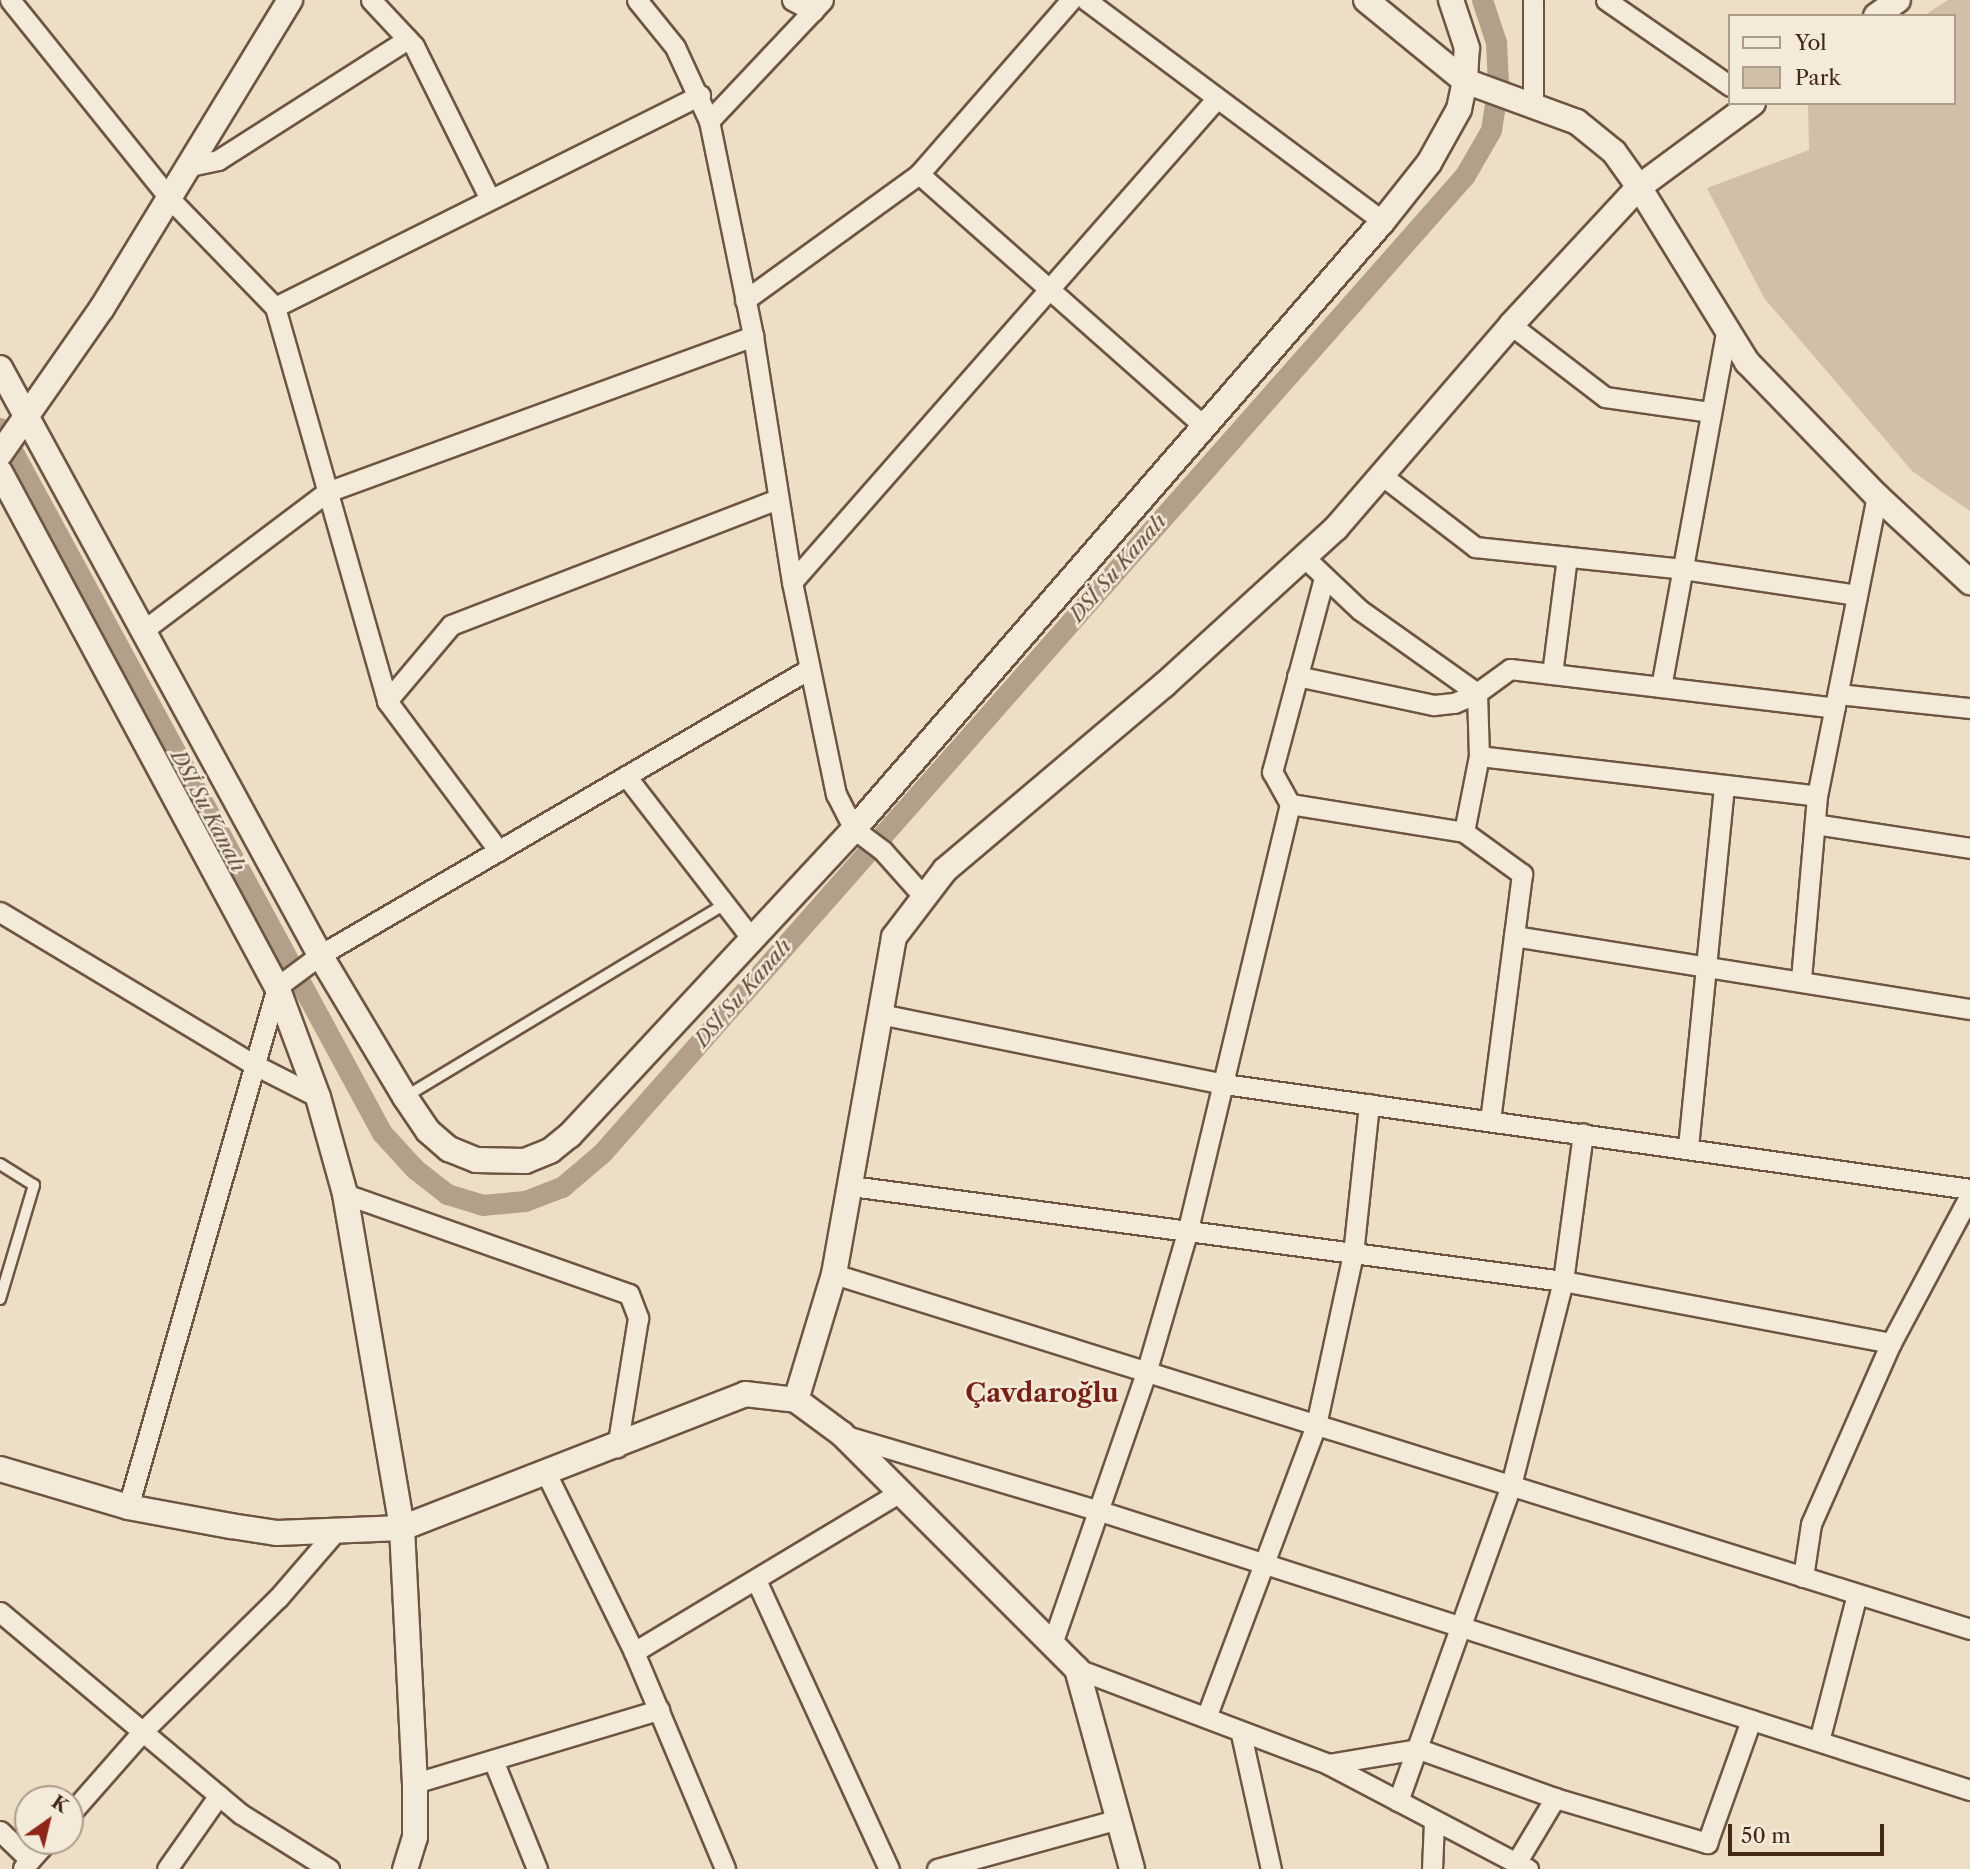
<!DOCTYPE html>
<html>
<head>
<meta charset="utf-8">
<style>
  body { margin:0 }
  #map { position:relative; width:1970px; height:1869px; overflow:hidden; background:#eddfc5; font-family:"Libre Caslon Text",serif }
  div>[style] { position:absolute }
  .green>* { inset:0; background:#d0c0a7 }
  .canal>* { height:21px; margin:-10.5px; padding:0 10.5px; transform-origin:10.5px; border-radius:10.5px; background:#b3a08a }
  .roads { filter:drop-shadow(2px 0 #6e5542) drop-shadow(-2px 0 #6e5542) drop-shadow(0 2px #6e5542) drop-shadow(0 -2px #6e5542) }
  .service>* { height:10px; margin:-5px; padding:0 5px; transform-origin:5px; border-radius:5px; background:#f3ead9 }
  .minor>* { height:19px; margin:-9.5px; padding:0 9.5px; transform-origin:9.5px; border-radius:9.5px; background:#f3ead9 }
  .tertiary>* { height:24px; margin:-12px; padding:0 12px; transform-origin:12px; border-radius:12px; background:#f3ead9 }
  span { translate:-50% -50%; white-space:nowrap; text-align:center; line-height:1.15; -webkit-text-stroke:5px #f3ead9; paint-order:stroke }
  .water-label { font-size:21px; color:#654b3a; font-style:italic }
  .district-label { font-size:26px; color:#7a1f14; font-weight:700 }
  .legend { position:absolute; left:1728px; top:14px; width:228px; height:91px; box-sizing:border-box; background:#f3ead9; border:2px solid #ad9c8b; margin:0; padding:9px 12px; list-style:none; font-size:21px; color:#432717 }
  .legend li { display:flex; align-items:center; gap:14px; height:35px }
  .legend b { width:35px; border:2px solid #ad9c8b }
  .north { position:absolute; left:14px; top:1785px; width:70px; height:70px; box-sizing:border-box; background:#f3ead9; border:2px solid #ad9c8b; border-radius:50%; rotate:34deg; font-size:19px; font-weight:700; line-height:28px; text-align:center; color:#432717 }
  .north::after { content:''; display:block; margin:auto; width:24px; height:32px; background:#8f2418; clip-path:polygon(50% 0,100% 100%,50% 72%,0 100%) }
  .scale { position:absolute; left:1728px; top:1824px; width:156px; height:32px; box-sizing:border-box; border:4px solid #432717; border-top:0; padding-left:9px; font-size:21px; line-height:24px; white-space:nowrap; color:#432717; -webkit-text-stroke:5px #f3ead9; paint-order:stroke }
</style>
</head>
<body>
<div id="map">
  <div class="green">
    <i style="clip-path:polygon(1948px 0,1970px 0,1970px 511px,1912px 471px,1764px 298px,1707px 188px,1809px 150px,1808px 103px,1954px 103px,1954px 16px,1923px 16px)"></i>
  </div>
  <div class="canal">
    <i style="left:0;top:428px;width:802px;rotate:61.55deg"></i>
    <i style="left:382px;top:1133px;width:49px;rotate:47.5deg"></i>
    <i style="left:415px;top:1169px;width:41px;rotate:38deg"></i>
    <i style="left:447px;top:1194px;width:37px;rotate:17deg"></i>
    <i style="left:482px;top:1205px;width:43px;rotate:-5.3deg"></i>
    <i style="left:525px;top:1201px;width:40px;rotate:-21deg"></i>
    <i style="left:562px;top:1187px;width:52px;rotate:-40.4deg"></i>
    <i style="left:602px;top:1153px;width:1304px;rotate:-48.57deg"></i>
    <i style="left:1465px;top:175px;width:52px;rotate:-60deg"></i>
    <i style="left:1491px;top:130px;width:47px;rotate:-81.3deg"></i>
    <i style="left:1498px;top:84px;width:42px;rotate:-92.7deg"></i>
    <i style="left:1496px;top:42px;width:44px;rotate:-108.4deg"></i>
  </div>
  <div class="roads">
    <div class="service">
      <i style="left:405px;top:1097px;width:374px;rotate:-31.1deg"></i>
      <i style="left:0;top:1164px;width:40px;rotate:32deg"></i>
      <i style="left:34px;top:1185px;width:119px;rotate:106.6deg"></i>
    </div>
    <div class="minor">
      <i style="left:10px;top:0;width:255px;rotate:51.2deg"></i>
      <i style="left:170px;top:199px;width:151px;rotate:45.8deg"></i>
      <i style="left:275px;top:307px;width:475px;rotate:-26.5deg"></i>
      <i style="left:371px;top:0;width:63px;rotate:46.9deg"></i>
      <i style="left:414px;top:46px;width:171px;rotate:63.6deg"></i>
      <i style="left:637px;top:0;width:60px;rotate:51deg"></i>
      <i style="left:675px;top:47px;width:81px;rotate:65.3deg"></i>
      <i style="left:709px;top:121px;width:219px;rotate:78.4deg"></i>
      <i style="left:753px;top:336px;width:249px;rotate:81deg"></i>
      <i style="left:792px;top:582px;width:217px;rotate:78.3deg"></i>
      <i style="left:836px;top:794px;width:39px;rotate:63deg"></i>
      <i style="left:854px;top:829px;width:36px;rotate:37deg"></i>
      <i style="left:883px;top:851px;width:62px;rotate:48.3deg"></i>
      <i style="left:792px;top:0;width:24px;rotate:28deg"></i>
      <i style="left:1086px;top:0;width:370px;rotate:36.7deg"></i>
      <i style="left:1606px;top:0;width:151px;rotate:34.7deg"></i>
      <i style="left:1533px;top:102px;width:102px;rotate:-90deg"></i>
      <i style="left:709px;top:121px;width:166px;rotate:-46.7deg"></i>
      <i style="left:190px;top:166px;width:29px;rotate:-12deg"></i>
      <i style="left:218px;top:160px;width:225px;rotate:-32.5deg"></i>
      <i style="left:919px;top:174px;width:382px;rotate:41.5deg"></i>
      <i style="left:745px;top:300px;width:215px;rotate:-35.9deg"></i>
      <i style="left:919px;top:174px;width:231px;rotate:-48.9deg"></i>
      <i style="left:275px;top:307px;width:410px;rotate:74.1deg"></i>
      <i style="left:387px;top:701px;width:187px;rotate:53.3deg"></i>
      <i style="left:1511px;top:325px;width:118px;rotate:37.5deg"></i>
      <i style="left:1605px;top:397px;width:107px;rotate:8.1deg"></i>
      <i style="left:1380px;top:474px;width:120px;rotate:37.5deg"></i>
      <i style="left:1475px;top:547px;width:209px;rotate:6deg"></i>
      <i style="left:1683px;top:569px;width:176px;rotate:8.5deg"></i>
      <i style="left:1306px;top:559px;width:74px;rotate:43.4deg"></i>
      <i style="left:1360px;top:610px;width:143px;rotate:35.4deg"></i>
      <i style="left:1477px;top:693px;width:63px;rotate:88.2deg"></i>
      <i style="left:1479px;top:756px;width:77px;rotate:101.2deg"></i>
      <i style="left:792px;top:582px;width:644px;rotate:-48.71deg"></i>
      <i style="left:145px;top:629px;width:228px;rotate:-37deg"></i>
      <i style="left:327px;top:492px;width:454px;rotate:-20.1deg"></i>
      <i style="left:1552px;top:674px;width:118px;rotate:-82.7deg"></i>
      <i style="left:1297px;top:676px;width:140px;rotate:12deg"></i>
      <i style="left:1434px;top:705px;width:20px;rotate:-6deg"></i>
      <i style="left:1454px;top:703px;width:25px;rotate:-23deg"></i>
      <i style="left:1477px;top:693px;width:41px;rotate:-36deg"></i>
      <i style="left:1510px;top:669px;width:327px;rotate:6.8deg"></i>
      <i style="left:1661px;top:687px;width:361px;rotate:-79.6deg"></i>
      <i style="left:1838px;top:694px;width:133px;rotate:6.1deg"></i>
      <i style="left:387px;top:701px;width:99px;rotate:-49.9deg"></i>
      <i style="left:451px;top:625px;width:350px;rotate:-21.1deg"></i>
      <i style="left:1479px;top:756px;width:340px;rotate:6.7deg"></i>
      <i style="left:626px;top:776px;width:206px;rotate:52.3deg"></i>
      <i style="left:1290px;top:804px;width:176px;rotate:9.1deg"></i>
      <i style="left:1464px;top:832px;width:72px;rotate:35.9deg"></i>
      <i style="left:1522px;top:874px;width:248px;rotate:97.4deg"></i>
      <i style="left:1815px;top:824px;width:157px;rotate:8.8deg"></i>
      <i style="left:0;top:912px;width:297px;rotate:31deg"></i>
      <i style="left:255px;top:1065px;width:71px;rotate:26.9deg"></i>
      <i style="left:1514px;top:936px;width:462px;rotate:9.1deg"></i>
      <i style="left:1801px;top:979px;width:184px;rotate:-85deg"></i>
      <i style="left:1817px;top:796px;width:306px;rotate:-78.7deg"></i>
      <i style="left:880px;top:1014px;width:351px;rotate:11.5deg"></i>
      <i style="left:1224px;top:1084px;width:753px;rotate:8.01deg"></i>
      <i style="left:1688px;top:1147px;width:362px;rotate:-84.3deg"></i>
      <i style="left:851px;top:1186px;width:718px;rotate:7.6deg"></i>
      <i style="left:1563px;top:1281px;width:334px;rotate:10.7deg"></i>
      <i style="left:345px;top:1194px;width:301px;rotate:19.4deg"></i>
      <i style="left:629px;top:1294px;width:26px;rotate:69deg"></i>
      <i style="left:638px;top:1318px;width:131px;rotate:99.2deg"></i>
      <i style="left:834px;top:1274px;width:1190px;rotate:17.35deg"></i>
      <i style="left:843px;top:1435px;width:268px;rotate:16.5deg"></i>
      <i style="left:1100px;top:1511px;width:914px;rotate:17.78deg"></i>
      <i style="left:546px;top:1473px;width:199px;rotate:63.8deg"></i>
      <i style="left:634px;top:1652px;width:235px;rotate:67.2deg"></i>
      <i style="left:128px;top:1507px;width:541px;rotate:-74.01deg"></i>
      <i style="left:277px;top:987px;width:54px;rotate:-36.7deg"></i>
      <i style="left:320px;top:955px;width:566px;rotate:-30.32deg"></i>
      <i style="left:1803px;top:1577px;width:54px;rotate:-81.4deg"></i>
      <i style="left:1811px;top:1524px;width:198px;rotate:-66.2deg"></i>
      <i style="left:1891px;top:1343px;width:168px;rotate:-61.9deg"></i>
      <i style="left:756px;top:1580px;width:318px;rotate:65.3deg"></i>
      <i style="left:0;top:1612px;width:314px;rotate:40deg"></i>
      <i style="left:241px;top:1814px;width:104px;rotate:32deg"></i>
      <i style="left:1052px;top:1644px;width:287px;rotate:-70.9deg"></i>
      <i style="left:1146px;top:1373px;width:146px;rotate:-73.7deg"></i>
      <i style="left:1187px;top:1233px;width:441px;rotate:-76.5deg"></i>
      <i style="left:1290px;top:804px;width:37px;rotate:-119deg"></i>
      <i style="left:1272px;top:772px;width:201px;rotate:-75deg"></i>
      <i style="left:634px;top:1652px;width:310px;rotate:-31deg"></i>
      <i style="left:1077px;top:1669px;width:268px;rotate:20.7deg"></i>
      <i style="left:1328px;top:1764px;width:226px;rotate:27.7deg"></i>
      <i style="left:1207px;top:1715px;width:310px;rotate:-69.4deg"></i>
      <i style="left:1316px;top:1425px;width:175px;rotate:-77.8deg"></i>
      <i style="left:1353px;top:1254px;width:151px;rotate:-83.9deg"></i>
      <i style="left:1241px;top:1734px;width:138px;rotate:77.5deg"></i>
      <i style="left:1819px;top:1741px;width:152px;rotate:-75.5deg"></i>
      <i style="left:493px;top:1760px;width:118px;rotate:68deg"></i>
      <i style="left:1328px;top:1764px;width:92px;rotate:-9.4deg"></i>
      <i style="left:1419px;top:1749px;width:145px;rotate:19.8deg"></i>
      <i style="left:1555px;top:1798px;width:159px;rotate:16.5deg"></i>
      <i style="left:1707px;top:1843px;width:131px;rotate:-70.3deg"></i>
      <i style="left:415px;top:1783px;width:255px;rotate:-16.7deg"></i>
      <i style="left:1398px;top:1801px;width:336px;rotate:-70.3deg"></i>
      <i style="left:1511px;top:1485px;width:211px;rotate:-75.7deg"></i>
      <i style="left:1563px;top:1281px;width:149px;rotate:-82.3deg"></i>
      <i style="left:70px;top:1814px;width:111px;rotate:-48.7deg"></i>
      <i style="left:143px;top:1731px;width:190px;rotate:-44.6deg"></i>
      <i style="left:278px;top:1598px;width:87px;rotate:-49.2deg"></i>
      <i style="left:0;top:1831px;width:42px;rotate:44deg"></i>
      <i style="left:1516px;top:1863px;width:76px;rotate:-59deg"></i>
      <i style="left:23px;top:1868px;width:36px;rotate:-48deg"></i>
      <i style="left:167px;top:1869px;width:90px;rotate:-54.9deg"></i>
      <i style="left:937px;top:1869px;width:188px;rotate:-15.4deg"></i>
      <i style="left:1432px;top:1869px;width:48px;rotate:-87.6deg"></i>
    </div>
    <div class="tertiary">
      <i style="left:1876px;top:16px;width:27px;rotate:-36deg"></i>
      <i style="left:1753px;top:103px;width:142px;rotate:143.6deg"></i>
      <i style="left:1639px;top:187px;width:206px;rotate:58.3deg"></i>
      <i style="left:1747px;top:362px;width:187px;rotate:45.9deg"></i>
      <i style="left:1877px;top:496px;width:127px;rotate:42.8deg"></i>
      <i style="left:0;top:368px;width:669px;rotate:61.4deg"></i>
      <i style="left:320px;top:955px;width:165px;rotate:59.1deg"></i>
      <i style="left:405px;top:1097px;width:41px;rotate:55.9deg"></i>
      <i style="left:428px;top:1131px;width:28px;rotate:41deg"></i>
      <i style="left:449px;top:1149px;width:29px;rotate:22deg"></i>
      <i style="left:476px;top:1160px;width:49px;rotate:1.2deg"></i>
      <i style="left:525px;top:1161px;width:27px;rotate:-22deg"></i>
      <i style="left:550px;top:1151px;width:26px;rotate:-39deg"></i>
      <i style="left:570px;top:1135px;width:417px;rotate:-47.1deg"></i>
      <i style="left:854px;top:829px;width:806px;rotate:-48.97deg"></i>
      <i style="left:1383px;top:221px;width:74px;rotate:-51.6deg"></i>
      <i style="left:1429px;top:163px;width:62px;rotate:-60.9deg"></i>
      <i style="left:1459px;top:109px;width:29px;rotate:-78deg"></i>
      <i style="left:1465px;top:81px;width:128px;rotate:-140.7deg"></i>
      <i style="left:0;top:454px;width:178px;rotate:-55.1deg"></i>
      <i style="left:102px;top:308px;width:361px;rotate:-58.6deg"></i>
      <i style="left:0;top:472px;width:585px;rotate:61.73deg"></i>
      <i style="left:277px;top:987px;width:117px;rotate:69.6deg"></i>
      <i style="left:318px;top:1097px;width:101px;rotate:74.4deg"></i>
      <i style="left:345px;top:1194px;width:339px;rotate:80.3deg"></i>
      <i style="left:402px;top:1528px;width:255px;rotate:87.1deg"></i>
      <i style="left:415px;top:1783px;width:54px;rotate:90deg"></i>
      <i style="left:415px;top:1837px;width:34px;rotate:107deg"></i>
      <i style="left:796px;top:1400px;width:132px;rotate:-73.2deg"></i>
      <i style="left:834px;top:1274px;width:342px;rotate:-79.9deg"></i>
      <i style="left:894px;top:937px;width:84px;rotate:-52.7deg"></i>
      <i style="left:945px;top:870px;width:287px;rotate:-40.2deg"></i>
      <i style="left:1164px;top:685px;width:233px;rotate:-42.4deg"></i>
      <i style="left:1336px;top:528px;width:268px;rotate:-49.2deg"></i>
      <i style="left:1511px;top:325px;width:188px;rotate:-47.2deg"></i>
      <i style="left:1639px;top:187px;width:43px;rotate:-125.5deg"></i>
      <i style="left:1614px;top:152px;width:48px;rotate:-141deg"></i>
      <i style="left:1577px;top:122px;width:119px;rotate:-159.9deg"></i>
      <i style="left:1465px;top:81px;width:33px;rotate:-87deg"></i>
      <i style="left:1467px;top:48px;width:51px;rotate:-108.4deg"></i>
      <i style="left:0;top:1469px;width:134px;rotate:16.5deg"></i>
      <i style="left:128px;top:1507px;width:105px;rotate:10.5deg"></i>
      <i style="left:231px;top:1526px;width:47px;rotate:8.7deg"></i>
      <i style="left:277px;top:1533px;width:125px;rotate:-2.3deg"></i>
      <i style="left:402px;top:1528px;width:368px;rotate:-21.3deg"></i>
      <i style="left:745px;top:1394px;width:51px;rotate:6.7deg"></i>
      <i style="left:796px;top:1400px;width:57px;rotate:36.5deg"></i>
      <i style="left:842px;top:1434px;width:332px;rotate:45deg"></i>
      <i style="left:1077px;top:1669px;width:207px;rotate:74.6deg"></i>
    </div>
  </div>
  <div class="water-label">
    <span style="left:1118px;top:568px;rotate:-49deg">DSİ Su Kanalı</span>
    <span style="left:208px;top:811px;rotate:62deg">DSİ Su Kanalı</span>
    <span style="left:743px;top:993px;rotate:-49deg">DSİ Su Kanalı</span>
  </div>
  <div class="district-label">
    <span style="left:1042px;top:1394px">Çavdaroğlu</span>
  </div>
  <ul class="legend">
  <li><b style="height:9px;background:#f3ead9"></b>Yol</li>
  <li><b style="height:19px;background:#d0c0a7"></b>Park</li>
  </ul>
  <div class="north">K</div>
  <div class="scale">50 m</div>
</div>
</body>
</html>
